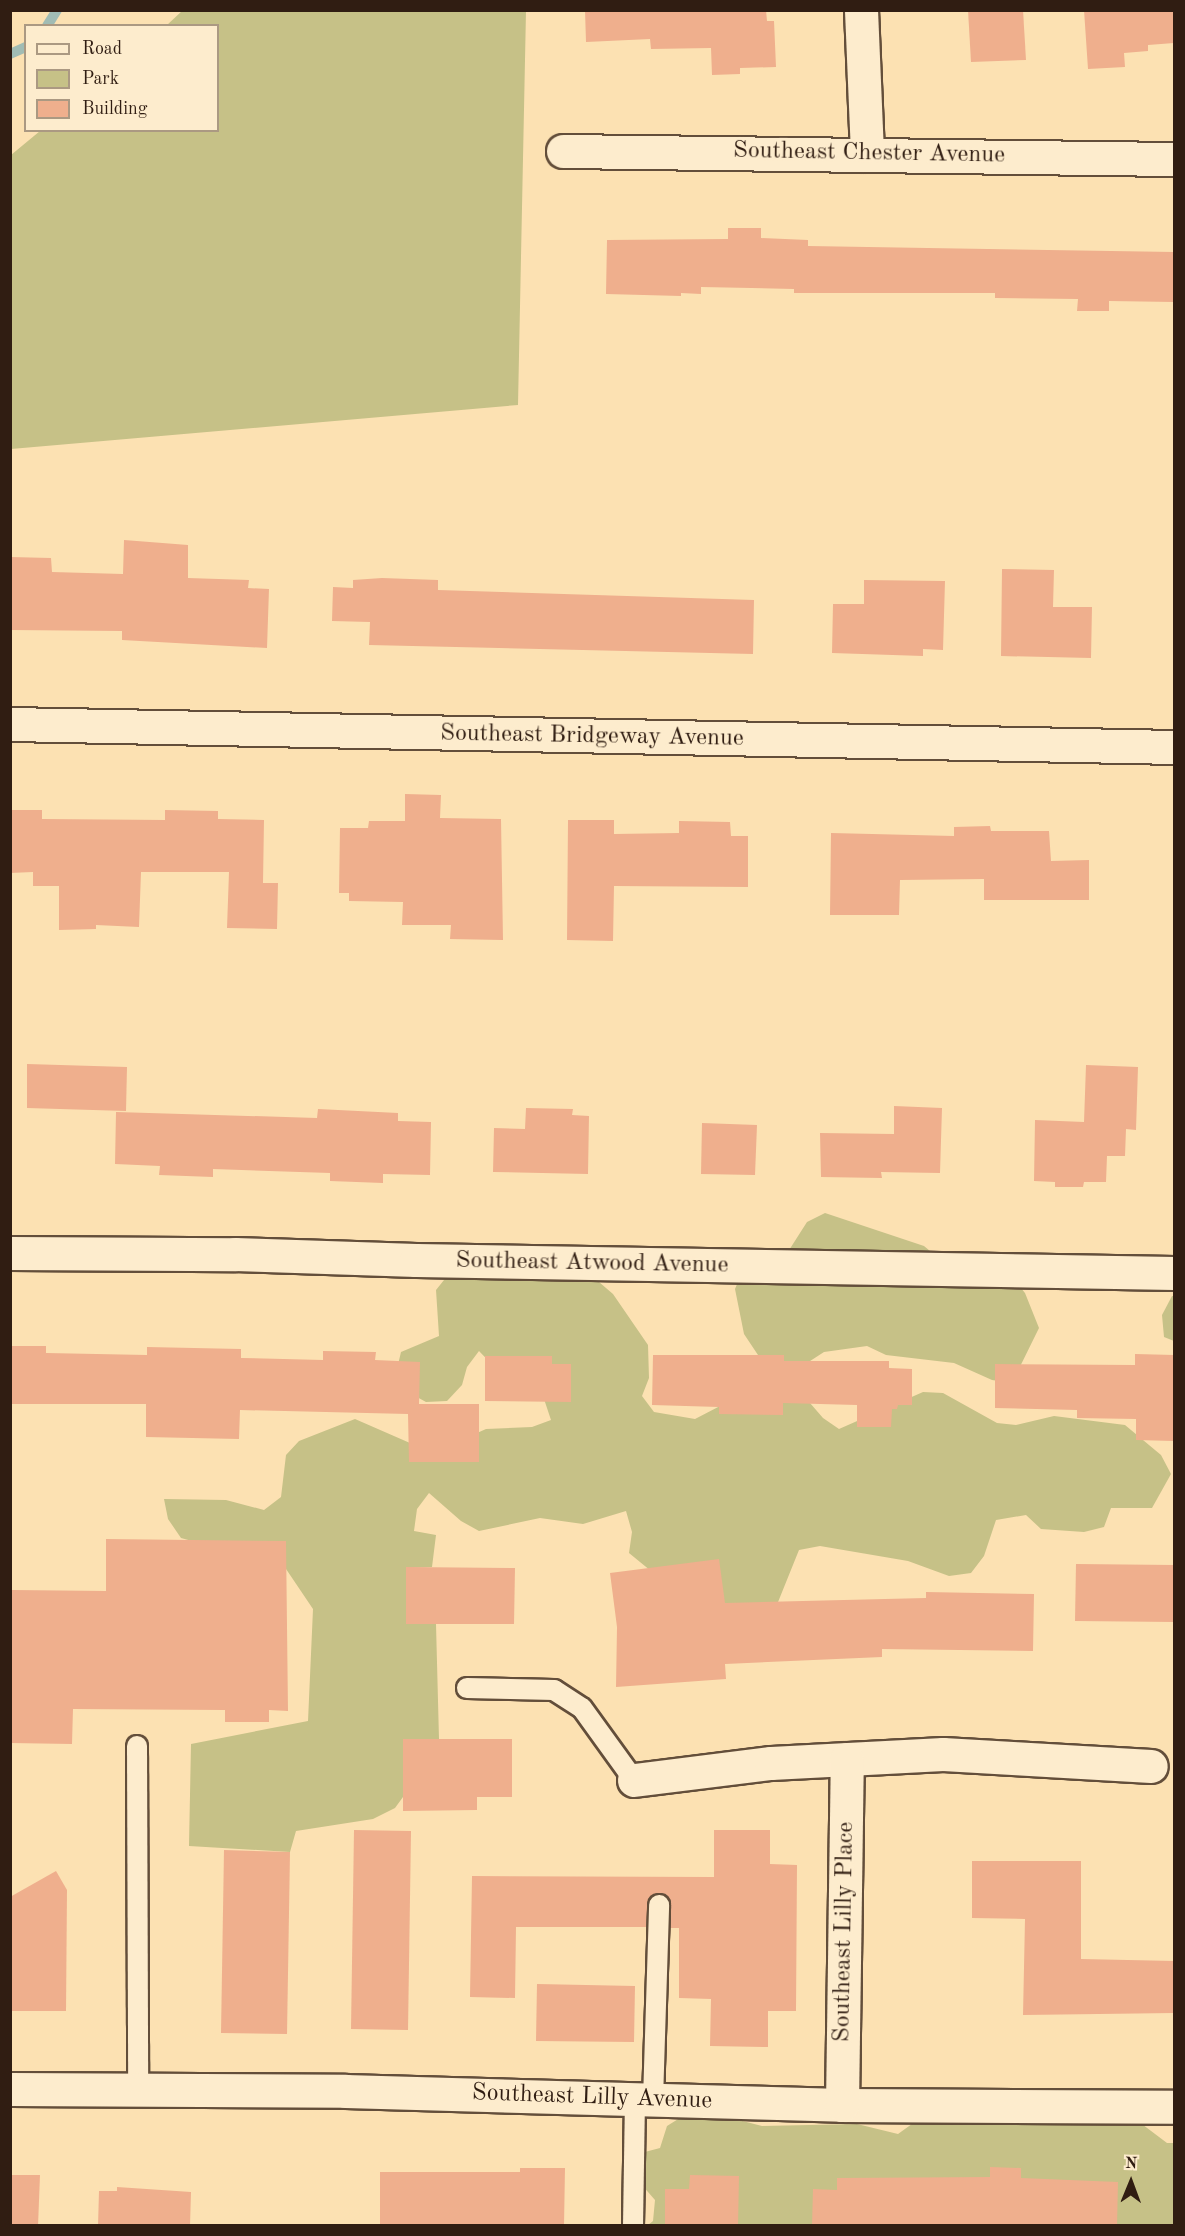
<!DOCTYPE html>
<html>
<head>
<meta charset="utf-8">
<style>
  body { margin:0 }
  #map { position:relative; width:1185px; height:2236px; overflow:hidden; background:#fce1b2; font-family:"Old Standard TT",serif }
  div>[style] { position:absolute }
  .green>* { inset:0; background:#c6c187 }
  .stream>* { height:10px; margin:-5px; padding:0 5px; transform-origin:5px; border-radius:5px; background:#a1bcb4 }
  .building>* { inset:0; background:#efaf8d }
  .roads { filter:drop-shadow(2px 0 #634e3a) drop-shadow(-2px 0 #634e3a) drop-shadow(0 2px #634e3a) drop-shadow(0 -2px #634e3a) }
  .service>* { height:20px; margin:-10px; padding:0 10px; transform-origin:10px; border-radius:10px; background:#fdeccd }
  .minor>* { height:33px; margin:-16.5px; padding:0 16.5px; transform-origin:16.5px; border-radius:16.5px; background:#fdeccd }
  span { translate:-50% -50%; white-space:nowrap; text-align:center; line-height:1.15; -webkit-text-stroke:4.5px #fdeccd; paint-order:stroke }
  .street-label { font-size:24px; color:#301d12 }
  .frame { position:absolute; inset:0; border:12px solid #301d12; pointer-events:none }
  .legend { position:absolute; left:24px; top:24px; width:195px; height:108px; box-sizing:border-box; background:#fdeccd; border:2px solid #ab9982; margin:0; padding:8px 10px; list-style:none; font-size:18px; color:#301d12 }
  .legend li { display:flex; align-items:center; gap:12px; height:30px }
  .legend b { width:30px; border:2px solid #ab9982 }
  .north { position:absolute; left:1101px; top:2152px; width:60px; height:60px; -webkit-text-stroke:4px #fdeccd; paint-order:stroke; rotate:1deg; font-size:16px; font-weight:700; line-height:24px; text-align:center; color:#301d12 }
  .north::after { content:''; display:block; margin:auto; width:21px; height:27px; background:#301d12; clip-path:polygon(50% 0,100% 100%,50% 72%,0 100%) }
</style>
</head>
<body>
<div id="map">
  <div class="green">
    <i style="clip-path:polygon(182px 11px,526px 11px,518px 405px,11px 449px,11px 155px,40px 131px,218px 130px,218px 26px,167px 25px)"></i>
    <i style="clip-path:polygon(825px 1213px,924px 1246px,955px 1272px,1012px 1277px,1025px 1293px,1039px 1328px,1012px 1383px,992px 1380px,954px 1363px,886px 1355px,867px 1346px,824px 1352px,807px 1363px,810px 1403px,823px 1418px,839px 1429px,923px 1392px,943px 1393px,997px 1423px,1016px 1425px,1054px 1416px,1125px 1425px,1161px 1455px,1171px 1474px,1152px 1508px,1111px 1508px,1104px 1527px,1084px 1532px,1041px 1529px,1026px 1515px,996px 1520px,984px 1556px,971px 1573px,949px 1576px,908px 1561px,820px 1546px,799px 1550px,774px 1612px,695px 1607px,629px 1553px,632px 1532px,626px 1511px,583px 1524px,540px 1518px,479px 1531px,461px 1521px,429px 1493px,417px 1509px,414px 1531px,436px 1535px,432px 1567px,406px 1568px,406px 1623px,436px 1624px,439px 1739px,403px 1739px,403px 1797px,395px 1808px,373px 1819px,296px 1831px,290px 1852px,189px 1846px,191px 1744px,308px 1721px,313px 1609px,284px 1566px,181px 1538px,168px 1519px,164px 1499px,226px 1500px,264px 1510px,281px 1497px,286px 1455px,299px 1441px,355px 1419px,426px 1450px,448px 1446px,486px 1429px,532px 1427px,551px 1420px,544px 1399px,508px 1381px,479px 1351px,467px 1367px,462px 1385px,447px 1401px,426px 1402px,406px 1391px,396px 1373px,401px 1352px,439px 1336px,436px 1290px,448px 1275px,554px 1274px,599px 1282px,613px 1294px,648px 1345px,649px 1378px,642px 1396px,654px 1412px,695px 1419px,722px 1405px,786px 1397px,744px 1334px,735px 1289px,743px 1270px,784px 1258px,807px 1222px)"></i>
    <i style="clip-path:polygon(1172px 1296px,1174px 1296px,1174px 1341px,1164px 1337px,1162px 1315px)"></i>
    <i style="clip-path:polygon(1102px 2094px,1167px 2143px,1174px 2143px,1174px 2225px,648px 2225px,653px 2221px,655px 2200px,627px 2168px,641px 2153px,660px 2148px,667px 2126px,683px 2116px,723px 2116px,762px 2126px,857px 2124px,898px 2134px,930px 2111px)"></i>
  </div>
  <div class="stream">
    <i style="left:47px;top:26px;width:19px;rotate:-58deg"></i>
    <i style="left:10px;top:54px;width:17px;rotate:-24deg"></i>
  </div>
  <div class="building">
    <i style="clip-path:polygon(585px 10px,766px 10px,767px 21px,774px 21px,776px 67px,740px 68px,740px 74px,712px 75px,711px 48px,651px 49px,650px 39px,586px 42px)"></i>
    <i style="clip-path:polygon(968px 10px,1023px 10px,1026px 60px,971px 62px)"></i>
    <i style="clip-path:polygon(1084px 10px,1174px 10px,1174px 43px,1148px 45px,1148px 51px,1124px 53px,1125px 67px,1088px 69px)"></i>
    <i style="clip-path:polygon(728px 228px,761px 228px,761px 238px,808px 240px,808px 246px,1174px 252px,1174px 302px,1109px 301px,1109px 311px,1077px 311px,1078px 299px,995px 298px,995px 293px,794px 293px,794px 289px,701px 287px,701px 294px,681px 293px,681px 296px,606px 294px,607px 240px,728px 239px)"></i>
    <i style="clip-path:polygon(124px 540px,188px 545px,188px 578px,249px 580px,248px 588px,269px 589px,267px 648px,122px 640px,122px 631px,10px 630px,10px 557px,51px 558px,52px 572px,123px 574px)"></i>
    <i style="clip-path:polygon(1002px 569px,1054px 570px,1053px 607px,1092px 607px,1091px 658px,1001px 656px)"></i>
    <i style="clip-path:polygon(382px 578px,438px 580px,438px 590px,754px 600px,753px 654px,369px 645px,370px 622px,332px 621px,333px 587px,353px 588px,353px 580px)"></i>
    <i style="clip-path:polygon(864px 580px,945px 581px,943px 650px,923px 649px,923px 656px,832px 653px,833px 604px,864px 604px)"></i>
    <i style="clip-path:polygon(405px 794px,441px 795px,440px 818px,501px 819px,503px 940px,450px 939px,451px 925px,402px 925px,403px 902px,349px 901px,349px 893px,339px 893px,340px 828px,368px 828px,369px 821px,405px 821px)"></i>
    <i style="clip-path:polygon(10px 810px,42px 810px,42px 819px,165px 820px,165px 810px,218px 811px,218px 819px,264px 820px,263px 883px,278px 883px,277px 929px,227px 928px,229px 872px,141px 872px,139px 927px,96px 925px,96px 929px,59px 930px,59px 886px,33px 886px,33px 872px,10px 873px)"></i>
    <i style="clip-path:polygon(568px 820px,614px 820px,614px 834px,679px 833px,679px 821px,730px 822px,731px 836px,748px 836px,748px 887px,614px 886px,613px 941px,567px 940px)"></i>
    <i style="clip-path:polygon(990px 826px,991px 831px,1049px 831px,1051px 861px,1089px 860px,1089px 900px,984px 900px,984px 879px,900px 880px,899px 915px,830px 915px,831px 833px,954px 836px,954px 827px)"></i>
    <i style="clip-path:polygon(27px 1064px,127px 1067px,126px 1111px,27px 1108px)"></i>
    <i style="clip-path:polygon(1086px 1065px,1138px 1067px,1136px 1130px,1126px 1129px,1125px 1156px,1107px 1156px,1106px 1182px,1084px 1182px,1083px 1187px,1055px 1187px,1055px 1182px,1034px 1181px,1035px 1120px,1084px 1122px)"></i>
    <i style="clip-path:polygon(894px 1106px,942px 1108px,940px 1173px,881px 1172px,882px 1178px,821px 1177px,820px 1133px,894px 1134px)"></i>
    <i style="clip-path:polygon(526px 1108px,573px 1109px,572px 1115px,589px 1116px,588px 1174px,493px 1172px,494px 1128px,525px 1129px)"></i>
    <i style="clip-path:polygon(318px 1109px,398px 1113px,398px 1121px,431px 1122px,430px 1175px,383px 1174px,383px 1183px,330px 1181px,330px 1173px,213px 1169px,213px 1177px,159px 1175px,160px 1166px,115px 1164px,116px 1112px,317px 1118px)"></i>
    <i style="clip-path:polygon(702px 1123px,757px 1125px,755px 1175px,701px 1174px)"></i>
    <i style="clip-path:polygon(10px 1346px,46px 1346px,46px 1353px,147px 1355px,147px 1347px,241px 1349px,241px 1358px,323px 1360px,323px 1351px,376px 1352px,375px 1360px,420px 1362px,419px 1404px,479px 1404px,479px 1462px,409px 1462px,408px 1414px,240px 1410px,239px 1439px,146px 1437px,146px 1404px,10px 1404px)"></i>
    <i style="clip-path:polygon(1135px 1354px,1174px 1355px,1174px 1441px,1136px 1440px,1136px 1419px,1077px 1418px,1077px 1410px,995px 1408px,995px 1364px,1135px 1365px)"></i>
    <i style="clip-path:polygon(653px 1355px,784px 1355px,784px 1361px,889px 1361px,889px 1368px,912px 1369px,912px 1405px,898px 1405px,897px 1409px,892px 1409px,891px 1427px,857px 1427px,857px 1405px,783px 1403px,783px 1415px,719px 1414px,719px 1407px,652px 1405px)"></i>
    <i style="clip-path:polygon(485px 1356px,552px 1356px,552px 1364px,571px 1364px,571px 1402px,485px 1401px)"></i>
    <i style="clip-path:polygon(106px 1539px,286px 1541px,288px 1711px,269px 1710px,269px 1722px,225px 1722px,225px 1710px,73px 1709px,72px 1744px,10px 1743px,12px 1590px,106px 1591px)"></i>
    <i style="clip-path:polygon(719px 1559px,725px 1603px,926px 1598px,926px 1592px,1034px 1594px,1033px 1651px,882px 1649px,882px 1657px,725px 1664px,726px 1679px,616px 1687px,617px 1627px,610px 1573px)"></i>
    <i style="clip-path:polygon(1076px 1564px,1174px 1565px,1174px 1622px,1075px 1621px)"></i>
    <i style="clip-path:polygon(406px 1567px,515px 1568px,514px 1624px,406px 1624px)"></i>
    <i style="clip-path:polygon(403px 1739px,512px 1739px,512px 1797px,477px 1797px,477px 1810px,403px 1811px)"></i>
    <i style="clip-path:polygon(354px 1830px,411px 1831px,408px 2030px,351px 2029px)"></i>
    <i style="clip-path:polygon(714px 1830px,770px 1830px,770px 1864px,797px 1865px,796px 2011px,768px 2011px,768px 2047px,710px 2046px,711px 1999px,679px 1998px,679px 1928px,670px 1928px,670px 1900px,660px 1893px,649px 1899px,646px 1927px,516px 1927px,515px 1998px,470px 1997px,472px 1876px,714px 1877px)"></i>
    <i style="clip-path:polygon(224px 1850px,290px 1852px,287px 2034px,221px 2033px)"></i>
    <i style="clip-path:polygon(972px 1861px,1081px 1861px,1081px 1959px,1174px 1961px,1174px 2013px,1023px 2015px,1025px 1919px,972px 1918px)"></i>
    <i style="clip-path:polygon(56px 1871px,67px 1890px,66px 2011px,10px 2011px,10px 1897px)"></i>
    <i style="clip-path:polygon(537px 1984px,635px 1986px,634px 2042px,536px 2041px)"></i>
    <i style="clip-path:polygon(990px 2167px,1021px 2168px,1021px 2178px,1118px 2182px,1117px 2226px,812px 2226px,813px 2189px,837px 2190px,837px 2178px,990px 2177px)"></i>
    <i style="clip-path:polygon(520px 2168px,565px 2168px,564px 2226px,380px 2226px,380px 2172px,520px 2172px)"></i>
    <i style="clip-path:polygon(10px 2175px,40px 2175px,38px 2226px,10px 2226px)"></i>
    <i style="clip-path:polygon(690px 2175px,739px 2176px,738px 2226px,665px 2226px,665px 2189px,689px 2189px)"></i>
    <i style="clip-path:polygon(117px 2187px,191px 2192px,190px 2226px,98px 2226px,99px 2191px,117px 2191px)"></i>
  </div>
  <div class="roads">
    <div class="service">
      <i style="left:467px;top:1688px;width:87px;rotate:1.3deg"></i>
      <i style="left:554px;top:1690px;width:33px;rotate:33deg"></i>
      <i style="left:582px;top:1708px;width:89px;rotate:54.2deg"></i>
      <i style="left:137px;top:1746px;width:345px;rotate:89.8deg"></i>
      <i style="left:653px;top:2100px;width:195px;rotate:-88.2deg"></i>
      <i style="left:633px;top:2226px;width:127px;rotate:-89.1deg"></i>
    </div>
    <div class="minor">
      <i style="left:861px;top:10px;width:145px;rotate:87.6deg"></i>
      <i style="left:563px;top:151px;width:611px;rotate:0.75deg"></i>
      <i style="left:10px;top:724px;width:1164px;rotate:1.13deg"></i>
      <i style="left:10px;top:1253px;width:225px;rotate:0.3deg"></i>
      <i style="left:235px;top:1254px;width:181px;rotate:1.9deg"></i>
      <i style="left:416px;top:1260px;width:758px;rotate:0.98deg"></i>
      <i style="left:634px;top:1780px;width:138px;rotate:-7.1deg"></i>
      <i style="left:771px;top:1763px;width:172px;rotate:-3deg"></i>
      <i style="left:943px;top:1754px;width:208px;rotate:3.3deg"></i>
      <i style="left:10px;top:2089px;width:335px;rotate:0.3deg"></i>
      <i style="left:345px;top:2091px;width:497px;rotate:1.6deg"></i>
      <i style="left:842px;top:2105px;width:332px;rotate:0.3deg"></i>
      <i style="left:842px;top:2105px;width:346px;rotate:-89.2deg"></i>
    </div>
  </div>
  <div class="street-label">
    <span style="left:869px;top:154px;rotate:1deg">Southeast Chester Avenue</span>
    <span style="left:592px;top:737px;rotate:1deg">Southeast Bridgeway Avenue</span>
    <span style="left:592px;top:1264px;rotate:1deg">Southeast Atwood Avenue</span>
    <span style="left:845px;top:1932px;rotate:-89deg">Southeast Lilly Place</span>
    <span style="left:592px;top:2098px;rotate:2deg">Southeast Lilly Avenue</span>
  </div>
  <div class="frame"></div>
  <ul class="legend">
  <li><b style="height:8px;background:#fdeccd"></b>Road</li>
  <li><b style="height:16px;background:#c6c187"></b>Park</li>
  <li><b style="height:16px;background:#efaf8d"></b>Building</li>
  </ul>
  <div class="north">N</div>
</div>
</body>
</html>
